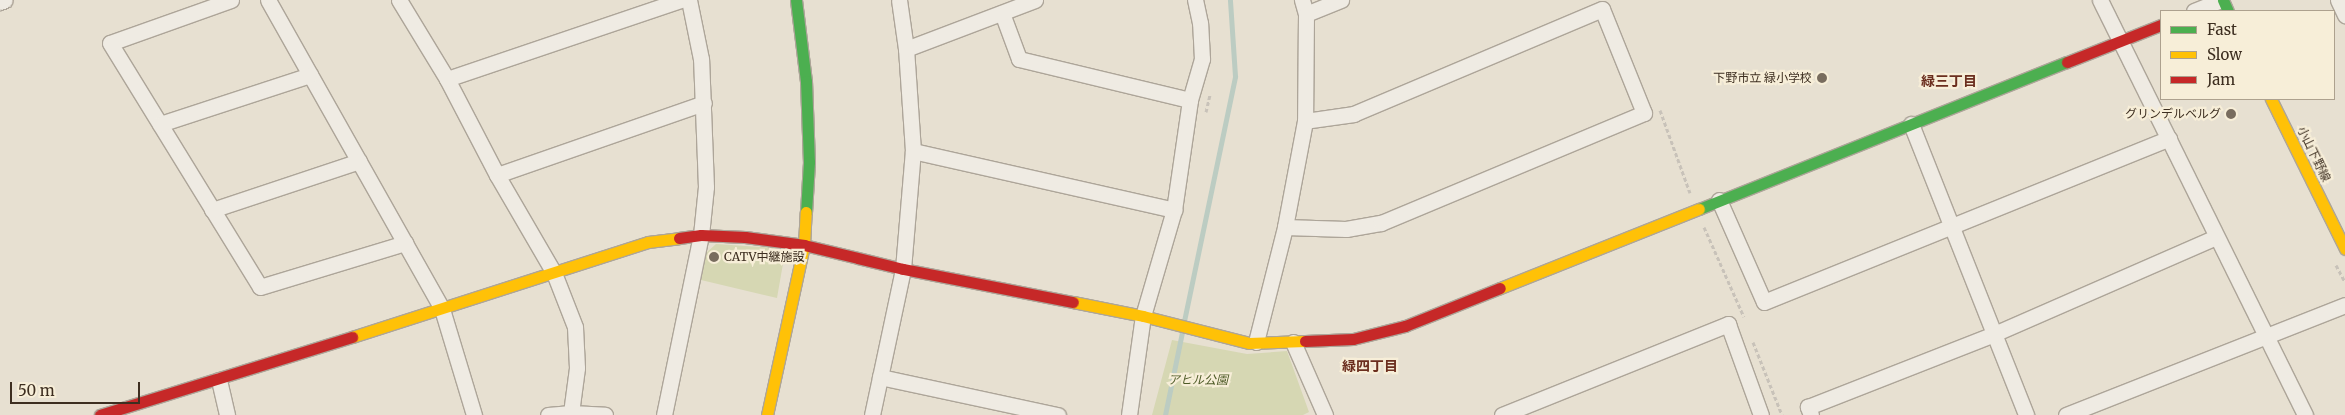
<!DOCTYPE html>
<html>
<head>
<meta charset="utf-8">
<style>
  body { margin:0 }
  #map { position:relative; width:2345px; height:415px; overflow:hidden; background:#e7e0d1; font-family:Merriweather,"Noto Sans JP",serif }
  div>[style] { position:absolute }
  .green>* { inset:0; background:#d6d7b3 }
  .stream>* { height:5px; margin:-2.5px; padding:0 2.5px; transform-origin:2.5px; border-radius:2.5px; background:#bcccc2 }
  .path>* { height:3px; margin-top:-1.5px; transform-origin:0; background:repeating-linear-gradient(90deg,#c8c2b9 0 4px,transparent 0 6.5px) }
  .roads { filter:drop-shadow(1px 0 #ada599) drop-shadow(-1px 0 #ada599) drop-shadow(0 1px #ada599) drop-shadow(0 -1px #ada599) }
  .street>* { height:15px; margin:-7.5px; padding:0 7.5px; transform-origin:7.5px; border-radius:7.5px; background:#efebe3 }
  .fast>* { height:11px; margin:-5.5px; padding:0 5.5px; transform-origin:5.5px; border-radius:5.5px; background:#4caf50 }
  .slow>* { height:11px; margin:-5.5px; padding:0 5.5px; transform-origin:5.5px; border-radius:5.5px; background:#ffc107 }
  .jam>* { height:11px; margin:-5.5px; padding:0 5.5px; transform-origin:5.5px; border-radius:5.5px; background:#c62828 }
  .dots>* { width:14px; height:14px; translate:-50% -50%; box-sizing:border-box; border:2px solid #f7eed8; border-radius:50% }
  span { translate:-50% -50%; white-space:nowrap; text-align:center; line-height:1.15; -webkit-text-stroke:4.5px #f7eed8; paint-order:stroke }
  .poi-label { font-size:12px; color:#3d2e20 }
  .right { translate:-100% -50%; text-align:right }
  .left { translate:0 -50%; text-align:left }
  .street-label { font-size:12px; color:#3d2e20 }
  .park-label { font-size:12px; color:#4d5a26; font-style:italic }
  .neighbourhood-label { font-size:14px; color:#6b2e1e; font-weight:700 }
  .legend { position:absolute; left:2160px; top:10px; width:175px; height:90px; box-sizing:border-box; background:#f7eed8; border:1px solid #ada18e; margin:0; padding:6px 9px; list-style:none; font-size:15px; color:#3d2e20 }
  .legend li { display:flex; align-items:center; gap:10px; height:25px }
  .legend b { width:25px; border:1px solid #ada18e }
  .scale { position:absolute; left:10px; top:382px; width:130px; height:22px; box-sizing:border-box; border:2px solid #3d2e20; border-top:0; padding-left:6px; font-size:15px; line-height:18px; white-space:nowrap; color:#3d2e20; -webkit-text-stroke:4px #f7eed8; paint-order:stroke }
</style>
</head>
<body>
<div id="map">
  <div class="green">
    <i style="clip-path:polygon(716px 244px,776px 248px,784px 258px,777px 298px,701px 280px,706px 253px)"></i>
    <i style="clip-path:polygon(1172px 340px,1247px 354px,1287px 351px,1309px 412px,1303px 415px,1152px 415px)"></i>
  </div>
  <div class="stream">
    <i style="left:1184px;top:321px;width:250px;rotate:-78.2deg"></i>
    <i style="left:1235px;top:76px;width:76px;rotate:-93.8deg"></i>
    <i style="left:1165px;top:415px;width:85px;rotate:-78.4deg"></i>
  </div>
  <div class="path">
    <i style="left:1660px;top:110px;width:88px;rotate:70.1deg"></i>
    <i style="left:1206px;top:112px;width:18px;rotate:-77deg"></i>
    <i style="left:1704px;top:227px;width:98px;rotate:66deg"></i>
    <i style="left:2336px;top:265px;width:19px;rotate:62deg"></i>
    <i style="left:1753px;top:342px;width:79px;rotate:68.3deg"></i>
  </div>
  <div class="roads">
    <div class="street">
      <i style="left:231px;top:0;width:128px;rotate:160.4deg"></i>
      <i style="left:110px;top:43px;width:286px;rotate:58.4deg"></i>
      <i style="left:260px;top:287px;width:152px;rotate:-16.9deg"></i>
      <i style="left:268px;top:0;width:355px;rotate:60.6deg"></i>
      <i style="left:442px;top:309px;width:111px;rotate:73.2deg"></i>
      <i style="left:399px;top:0;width:92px;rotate:58.7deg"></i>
      <i style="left:447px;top:79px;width:108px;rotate:62.5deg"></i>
      <i style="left:497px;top:175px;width:113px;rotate:59.8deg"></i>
      <i style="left:554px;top:273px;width:58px;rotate:68.7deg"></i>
      <i style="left:575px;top:327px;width:41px;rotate:87.2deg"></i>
      <i style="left:577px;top:368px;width:45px;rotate:97.6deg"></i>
      <i style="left:1302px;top:0;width:15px;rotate:74deg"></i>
      <i style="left:1306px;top:14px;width:107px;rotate:90.5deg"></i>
      <i style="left:1305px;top:121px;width:108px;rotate:100.7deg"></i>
      <i style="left:1285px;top:227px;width:61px;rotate:1.9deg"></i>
      <i style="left:1346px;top:229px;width:36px;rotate:-10deg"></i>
      <i style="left:1381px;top:223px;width:285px;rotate:-22.7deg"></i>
      <i style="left:1644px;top:113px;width:112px;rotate:-112deg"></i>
      <i style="left:1602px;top:9px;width:269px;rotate:157.1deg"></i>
      <i style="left:1354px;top:114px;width:49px;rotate:171.9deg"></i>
      <i style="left:2100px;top:0;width:463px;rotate:63.7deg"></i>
      <i style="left:2338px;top:0;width:17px;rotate:65deg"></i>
      <i style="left:0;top:2px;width:5px;rotate:-22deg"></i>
      <i style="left:2194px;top:11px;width:29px;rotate:-22deg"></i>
      <i style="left:1002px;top:13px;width:49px;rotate:69.7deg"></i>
      <i style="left:1019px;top:59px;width:176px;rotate:13.5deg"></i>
      <i style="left:1306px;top:14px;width:38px;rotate:-22deg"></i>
      <i style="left:906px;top:49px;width:138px;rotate:-20.8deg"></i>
      <i style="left:447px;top:79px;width:247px;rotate:-18.7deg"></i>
      <i style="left:160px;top:124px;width:158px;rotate:-18.1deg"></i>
      <i style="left:1911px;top:124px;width:313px;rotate:68.4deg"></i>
      <i style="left:913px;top:151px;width:268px;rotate:12.7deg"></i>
      <i style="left:497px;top:175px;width:219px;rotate:-19.2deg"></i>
      <i style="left:1719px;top:200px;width:111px;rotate:66.2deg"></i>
      <i style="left:1764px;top:302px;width:437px;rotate:-22deg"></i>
      <i style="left:212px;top:210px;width:155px;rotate:-18.4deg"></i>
      <i style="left:1256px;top:342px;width:119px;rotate:-75.8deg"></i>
      <i style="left:1293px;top:342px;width:80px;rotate:66.3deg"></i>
      <i style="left:880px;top:377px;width:182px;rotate:12.1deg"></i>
      <i style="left:219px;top:380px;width:36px;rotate:77deg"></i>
      <i style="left:548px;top:415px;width:23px;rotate:-5deg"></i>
      <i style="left:571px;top:413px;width:34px;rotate:3deg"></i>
      <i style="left:664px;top:415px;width:184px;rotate:-78.4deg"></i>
      <i style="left:701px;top:235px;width:48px;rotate:-84.1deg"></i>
      <i style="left:706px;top:187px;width:128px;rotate:-92.2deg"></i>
      <i style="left:701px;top:59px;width:60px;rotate:-101.5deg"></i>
      <i style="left:872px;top:415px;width:149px;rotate:-78deg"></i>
      <i style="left:903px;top:269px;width:118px;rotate:-85.2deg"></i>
      <i style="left:913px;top:151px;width:102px;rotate:-93.9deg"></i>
      <i style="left:906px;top:49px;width:49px;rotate:-98.1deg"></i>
      <i style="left:1129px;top:415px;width:100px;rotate:-82deg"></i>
      <i style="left:1143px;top:316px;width:110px;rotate:-73.7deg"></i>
      <i style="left:1174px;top:210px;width:111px;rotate:-81.7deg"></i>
      <i style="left:1190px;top:100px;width:43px;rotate:-73.7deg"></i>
      <i style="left:1202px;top:59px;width:36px;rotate:-93deg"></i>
      <i style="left:1200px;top:23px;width:24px;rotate:-102deg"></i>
      <i style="left:1502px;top:415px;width:244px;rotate:-21.9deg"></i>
      <i style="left:1728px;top:324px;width:97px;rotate:70.1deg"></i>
      <i style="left:1811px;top:415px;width:9px;rotate:-111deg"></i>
      <i style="left:1808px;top:407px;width:200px;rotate:-21.4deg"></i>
      <i style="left:1994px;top:334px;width:242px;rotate:-23.6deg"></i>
      <i style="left:2066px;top:415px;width:300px;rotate:-21.5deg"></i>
    </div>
    <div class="fast">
      <i style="left:796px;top:0;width:82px;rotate:83deg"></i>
      <i style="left:806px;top:81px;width:81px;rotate:87.9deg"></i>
      <i style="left:809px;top:162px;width:50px;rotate:93.4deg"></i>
      <i style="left:2223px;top:0;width:12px;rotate:66deg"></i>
      <i style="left:1699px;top:209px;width:396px;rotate:-21.8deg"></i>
    </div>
    <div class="slow">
      <i style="left:2271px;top:99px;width:167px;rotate:63.7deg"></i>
      <i style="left:1500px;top:288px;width:214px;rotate:-21.7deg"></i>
      <i style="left:1073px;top:302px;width:71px;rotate:11.3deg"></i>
      <i style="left:1143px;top:316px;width:109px;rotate:14.3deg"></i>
      <i style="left:1249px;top:343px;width:56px;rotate:-2deg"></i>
      <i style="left:352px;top:337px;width:311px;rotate:-17.8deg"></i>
      <i style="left:648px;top:242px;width:31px;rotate:-7deg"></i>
      <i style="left:767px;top:415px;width:174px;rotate:-77.7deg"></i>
      <i style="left:804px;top:245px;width:33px;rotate:-87deg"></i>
    </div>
    <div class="jam">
      <i style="left:2067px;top:62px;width:101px;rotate:-21.5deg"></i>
      <i style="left:679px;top:238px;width:22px;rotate:-8deg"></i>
      <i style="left:701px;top:235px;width:44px;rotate:2.6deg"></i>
      <i style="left:745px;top:237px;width:60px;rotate:7.7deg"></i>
      <i style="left:804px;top:245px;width:102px;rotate:13.6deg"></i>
      <i style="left:903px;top:269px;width:173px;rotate:11deg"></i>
      <i style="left:1305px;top:341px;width:48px;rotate:-2.4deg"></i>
      <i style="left:1353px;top:339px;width:54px;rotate:-14deg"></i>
      <i style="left:1405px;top:326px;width:102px;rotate:-21.8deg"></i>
      <i style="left:100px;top:415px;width:264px;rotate:-17.2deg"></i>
    </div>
  </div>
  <div class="dots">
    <i style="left:1822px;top:78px;background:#786c5e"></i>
    <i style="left:2231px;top:114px;background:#786c5e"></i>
    <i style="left:714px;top:257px;background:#786c5e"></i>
  </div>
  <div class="poi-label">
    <span class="right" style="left:1812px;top:78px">下野市立 緑小学校</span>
    <span class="right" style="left:2221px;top:114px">グリンデルベルグ</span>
    <span class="left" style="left:724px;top:257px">CATV中継施設</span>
  </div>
  <div class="street-label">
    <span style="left:2314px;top:154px;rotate:64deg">小山下野線</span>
  </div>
  <div class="park-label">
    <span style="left:1198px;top:380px">アヒル公園</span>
  </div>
  <div class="neighbourhood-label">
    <span style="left:1949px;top:81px">緑三丁目</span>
    <span style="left:1370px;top:366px">緑四丁目</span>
  </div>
  <ul class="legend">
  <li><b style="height:6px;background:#4caf50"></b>Fast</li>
  <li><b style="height:6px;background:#ffc107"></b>Slow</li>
  <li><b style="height:6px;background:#c62828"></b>Jam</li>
  </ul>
  <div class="scale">50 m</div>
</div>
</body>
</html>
